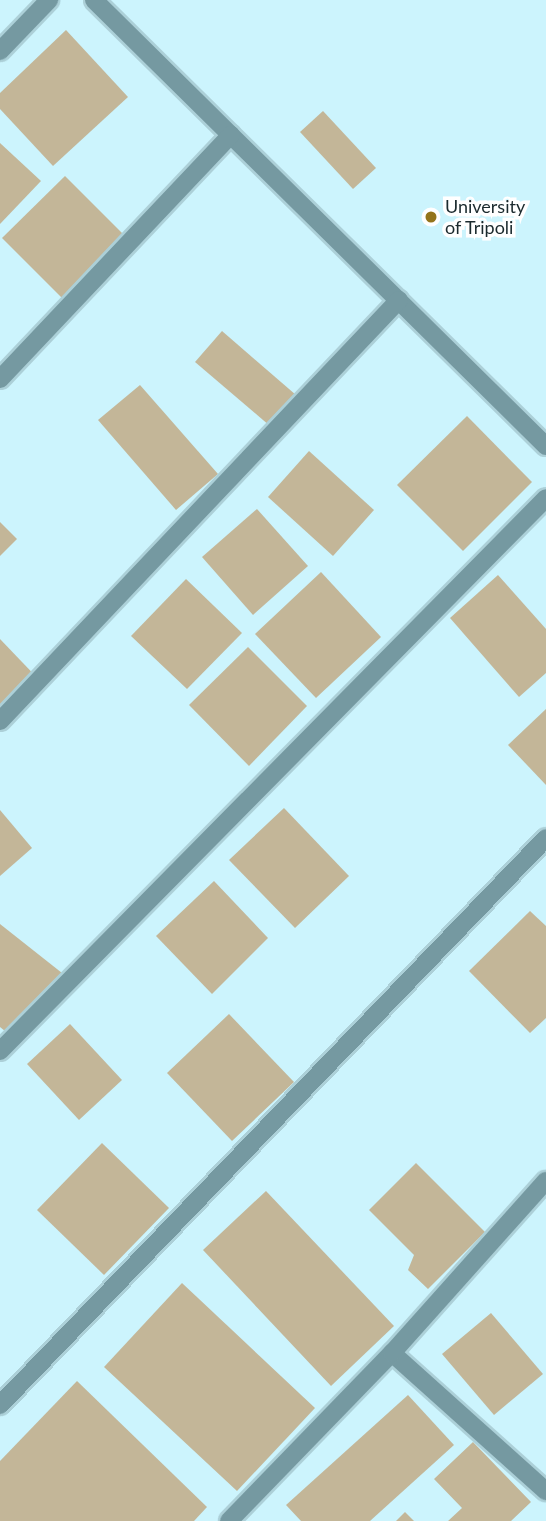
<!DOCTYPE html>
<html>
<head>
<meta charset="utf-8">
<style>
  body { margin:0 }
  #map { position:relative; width:546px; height:1521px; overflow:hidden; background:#ccf4fd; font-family:Lato,sans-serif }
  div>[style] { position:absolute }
  .building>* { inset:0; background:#c3b698 }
  .roads { filter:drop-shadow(2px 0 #acd0d8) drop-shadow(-2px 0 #acd0d8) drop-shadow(0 2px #acd0d8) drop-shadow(0 -2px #acd0d8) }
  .minor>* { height:18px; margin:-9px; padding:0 9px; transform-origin:9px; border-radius:9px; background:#7599a1 }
  .dots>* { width:19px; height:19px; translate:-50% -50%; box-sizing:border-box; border:4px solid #fff; border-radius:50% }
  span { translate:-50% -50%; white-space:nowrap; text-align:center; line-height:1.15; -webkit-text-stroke:7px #fff; paint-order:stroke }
  .poi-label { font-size:18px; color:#1b2a2e }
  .left { translate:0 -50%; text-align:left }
</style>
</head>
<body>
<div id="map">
  <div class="building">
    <i style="clip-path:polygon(66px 30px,128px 97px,53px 166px,0 109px,0 93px)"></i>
    <i style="clip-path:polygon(323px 111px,376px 168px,353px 189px,300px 132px)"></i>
    <i style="clip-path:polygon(0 143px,41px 181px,0 224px)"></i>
    <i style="clip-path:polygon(65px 176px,125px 236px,63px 299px,2px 238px)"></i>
    <i style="clip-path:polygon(222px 331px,296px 395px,270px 426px,195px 362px)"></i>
    <i style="clip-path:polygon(140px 385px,218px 474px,176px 510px,98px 420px)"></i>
    <i style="clip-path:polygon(467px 416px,532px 482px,463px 551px,397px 485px)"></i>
    <i style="clip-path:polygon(309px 451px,374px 510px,333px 556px,268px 497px)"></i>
    <i style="clip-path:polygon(257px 509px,308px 566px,253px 615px,202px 557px)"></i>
    <i style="clip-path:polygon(0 522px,17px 539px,0 556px)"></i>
    <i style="clip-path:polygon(321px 572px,381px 637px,316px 698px,255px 634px)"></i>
    <i style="clip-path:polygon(498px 575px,546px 629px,546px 673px,519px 697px,450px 618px)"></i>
    <i style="clip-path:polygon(186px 579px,242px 633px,187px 689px,131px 636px)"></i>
    <i style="clip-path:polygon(0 639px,45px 686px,0 728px)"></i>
    <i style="clip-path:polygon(248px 647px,307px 706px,249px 766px,189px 705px)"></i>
    <i style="clip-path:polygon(546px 709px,546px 785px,508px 745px)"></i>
    <i style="clip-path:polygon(284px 808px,349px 876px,295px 928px,229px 860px)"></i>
    <i style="clip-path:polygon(0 810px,32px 848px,0 876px)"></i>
    <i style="clip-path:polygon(214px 881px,268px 938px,212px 994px,156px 936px)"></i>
    <i style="clip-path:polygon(530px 911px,546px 926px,546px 1018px,530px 1033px,469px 971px)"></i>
    <i style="clip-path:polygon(0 924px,62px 973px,11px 1036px,0 1027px)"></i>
    <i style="clip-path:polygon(229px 1014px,294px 1082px,232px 1141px,167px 1073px)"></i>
    <i style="clip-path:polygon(70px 1024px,122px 1080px,79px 1120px,27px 1064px)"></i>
    <i style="clip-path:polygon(102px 1143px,169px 1208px,104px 1275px,37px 1210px)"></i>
    <i style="clip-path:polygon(416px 1163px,485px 1232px,428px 1289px,408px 1270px,414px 1255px,369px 1210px)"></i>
    <i style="clip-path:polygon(266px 1191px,394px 1326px,331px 1386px,203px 1250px)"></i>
    <i style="clip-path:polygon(182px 1283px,315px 1408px,237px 1491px,104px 1367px)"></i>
    <i style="clip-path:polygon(491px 1313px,543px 1374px,494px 1415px,442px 1354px)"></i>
    <i style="clip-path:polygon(77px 1381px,207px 1507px,194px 1521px,0 1521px,0 1461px)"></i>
    <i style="clip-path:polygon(408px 1395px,454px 1445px,370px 1521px,301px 1521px,286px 1505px)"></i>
    <i style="clip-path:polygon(473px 1442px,531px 1502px,511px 1521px,448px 1521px,462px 1508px,434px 1479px)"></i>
    <i style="clip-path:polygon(405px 1512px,414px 1521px,396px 1521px)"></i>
  </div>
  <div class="roads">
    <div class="minor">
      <i style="left:94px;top:0;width:635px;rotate:44.62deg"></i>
      <i style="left:0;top:51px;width:71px;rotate:-46.1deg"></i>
      <i style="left:0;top:379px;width:336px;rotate:-46.6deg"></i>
      <i style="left:0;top:721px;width:580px;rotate:-46.54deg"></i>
      <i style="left:0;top:1051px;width:777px;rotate:-45.36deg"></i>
      <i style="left:392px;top:1353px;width:207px;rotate:41.9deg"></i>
      <i style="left:0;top:1405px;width:787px;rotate:-46.08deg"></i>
      <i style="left:229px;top:1521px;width:234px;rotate:-45.9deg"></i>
      <i style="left:392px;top:1353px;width:231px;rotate:-48.2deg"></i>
    </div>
  </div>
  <div class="dots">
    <i style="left:431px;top:217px;background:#93741b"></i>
  </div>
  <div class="poi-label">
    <span class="left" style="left:445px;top:217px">University<br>of Tripoli</span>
  </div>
</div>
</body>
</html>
